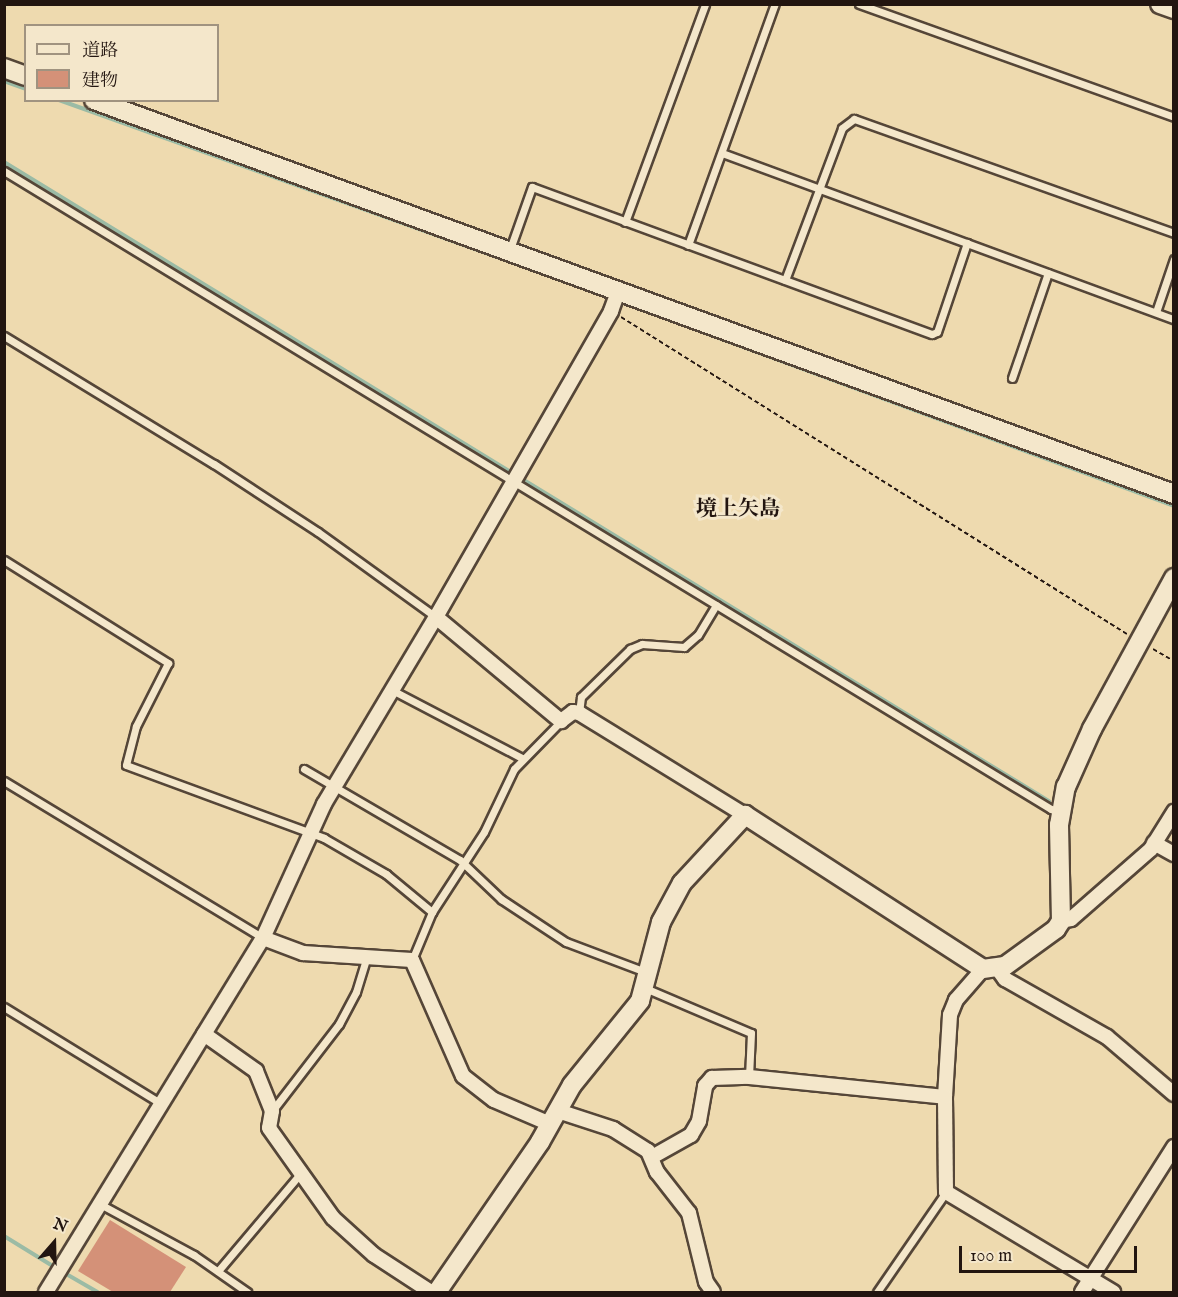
<!DOCTYPE html>
<html>
<head>
<meta charset="utf-8">
<style>
  body { margin:0 }
  #map { position:relative; width:1178px; height:1297px; overflow:hidden; background:#eedaaf; font-family:"IM FELL English","Noto Serif JP",serif }
  div>[style] { position:absolute }
  .stream>* { height:4px; margin:-2px; padding:0 2px; transform-origin:2px; border-radius:2px; background:#9bbba5 }
  .building>* { inset:0; background:#d49178 }
  .path>* { height:2px; margin-top:-1px; transform-origin:0; background:repeating-linear-gradient(90deg,#221510 0 4.5px,transparent 0 7.5px) }
  .roads { filter:drop-shadow(2px 0 #554638) drop-shadow(-2px 0 #554638) drop-shadow(0 2px #554638) drop-shadow(0 -2px #554638) }
  .service>* { height:7px; margin:-3.5px; padding:0 3.5px; transform-origin:3.5px; border-radius:3.5px; background:#f4e7cb }
  .minor>* { height:14px; margin:-7px; padding:0 7px; transform-origin:7px; border-radius:7px; background:#f4e7cb }
  .tertiary>* { height:18px; margin:-9px; padding:0 9px; transform-origin:9px; border-radius:9px; background:#f4e7cb }
  span { translate:-50% -50%; white-space:nowrap; text-align:center; line-height:1.15; -webkit-text-stroke:6px #f4e7cb; paint-order:stroke }
  .quarter-label { font-size:21px; color:#221510; font-weight:700 }
  .frame { position:absolute; inset:0; border:6px solid #221510; pointer-events:none }
  .legend { position:absolute; left:24px; top:24px; width:195px; height:78px; box-sizing:border-box; background:#f4e7cb; border:2px solid #a09380; margin:0; padding:8px 10px; list-style:none; font-size:18px; color:#221510 }
  .legend li { display:flex; align-items:center; gap:12px; height:30px }
  .legend b { width:30px; border:2px solid #a09380 }
  .north { position:absolute; left:24px; top:1213px; width:60px; height:60px; -webkit-text-stroke:4px #f4e7cb; paint-order:stroke; rotate:20deg; font-size:16px; font-weight:700; line-height:24px; text-align:center; color:#221510 }
  .north::after { content:''; display:block; margin:auto; width:21px; height:27px; background:#221510; clip-path:polygon(50% 0,100% 100%,50% 72%,0 100%) }
  .scale { position:absolute; left:959px; top:1246px; width:178px; height:27px; box-sizing:border-box; border:3px solid #221510; border-top:0; padding-left:8px; font-size:18px; line-height:21px; white-space:nowrap; color:#221510; -webkit-text-stroke:4px #f4e7cb; paint-order:stroke }
</style>
</head>
<body>
<div id="map">
  <div class="stream">
    <i style="left:4px;top:81px;width:23px;rotate:20deg"></i>
    <i style="left:59px;top:100px;width:548px;rotate:19.72deg"></i>
    <i style="left:4px;top:162px;width:1225px;rotate:31.45deg"></i>
    <i style="left:703px;top:332px;width:502px;rotate:20.28deg"></i>
    <i style="left:4px;top:1236px;width:61px;rotate:31.6deg"></i>
    <i style="left:68px;top:1275px;width:34px;rotate:30deg"></i>
  </div>
  <div class="building">
    <i style="clip-path:polygon(110px 1220px,186px 1267px,170px 1292px,113px 1292px,78px 1271px)"></i>
  </div>
  <div class="path">
    <i style="left:621px;top:317px;width:597px;rotate:32.07deg"></i>
    <i style="left:1153px;top:649px;width:24px;rotate:30deg"></i>
  </div>
  <div class="roads">
    <div class="service">
      <i style="left:859px;top:4px;width:335px;rotate:19.7deg"></i>
      <i style="left:722px;top:153px;width:482px;rotate:20.2deg"></i>
      <i style="left:4px;top:171px;width:1226px;rotate:31.36deg"></i>
      <i style="left:1051px;top:809px;width:9px;rotate:18deg"></i>
      <i style="left:625px;top:222px;width:232px;rotate:-69.8deg"></i>
      <i style="left:688px;top:245px;width:256px;rotate:-70.2deg"></i>
      <i style="left:510px;top:249px;width:66px;rotate:-70.5deg"></i>
      <i style="left:532px;top:187px;width:426px;rotate:20.2deg"></i>
      <i style="left:932px;top:334px;width:5px;rotate:-22deg"></i>
      <i style="left:937px;top:332px;width:94px;rotate:-71.4deg"></i>
      <i style="left:785px;top:280px;width:162px;rotate:-69.4deg"></i>
      <i style="left:842px;top:128px;width:15px;rotate:-37deg"></i>
      <i style="left:854px;top:119px;width:340px;rotate:19.6deg"></i>
      <i style="left:1156px;top:312px;width:56px;rotate:-71.2deg"></i>
      <i style="left:4px;top:336px;width:246px;rotate:31.4deg"></i>
      <i style="left:214px;top:464px;width:124px;rotate:33.2deg"></i>
      <i style="left:318px;top:532px;width:145px;rotate:35.8deg"></i>
      <i style="left:1012px;top:378px;width:111px;rotate:-71.1deg"></i>
      <i style="left:4px;top:560px;width:194px;rotate:32.1deg"></i>
      <i style="left:168px;top:663px;width:71px;rotate:116.9deg"></i>
      <i style="left:136px;top:726px;width:40px;rotate:104.4deg"></i>
      <i style="left:126px;top:765px;width:211px;rotate:20.2deg"></i>
      <i style="left:324px;top:838px;width:72px;rotate:30.1deg"></i>
      <i style="left:386px;top:874px;width:60px;rotate:39.6deg"></i>
      <i style="left:390px;top:689px;width:149px;rotate:27.6deg"></i>
      <i style="left:579px;top:713px;width:16px;rotate:-83deg"></i>
      <i style="left:581px;top:697px;width:69px;rotate:-44.4deg"></i>
      <i style="left:630px;top:649px;width:13px;rotate:-23deg"></i>
      <i style="left:642px;top:644px;width:42px;rotate:4.1deg"></i>
      <i style="left:684px;top:647px;width:18px;rotate:-41deg"></i>
      <i style="left:698px;top:635px;width:35px;rotate:-59deg"></i>
      <i style="left:304px;top:769px;width:181px;rotate:30.3deg"></i>
      <i style="left:460px;top:860px;width:57px;rotate:43.6deg"></i>
      <i style="left:501px;top:899px;width:78px;rotate:33.5deg"></i>
      <i style="left:566px;top:942px;width:85px;rotate:20.6deg"></i>
      <i style="left:4px;top:781px;width:303px;rotate:31.2deg"></i>
      <i style="left:412px;top:960px;width:52px;rotate:-67.4deg"></i>
      <i style="left:432px;top:912px;width:95px;rotate:-57deg"></i>
      <i style="left:484px;top:832px;width:70px;rotate:-64.5deg"></i>
      <i style="left:514px;top:769px;width:67px;rotate:-45.6deg"></i>
      <i style="left:645px;top:988px;width:115px;rotate:23deg"></i>
      <i style="left:751px;top:1033px;width:44px;rotate:92.6deg"></i>
      <i style="left:4px;top:1007px;width:183px;rotate:31.6deg"></i>
      <i style="left:272px;top:1111px;width:110px;rotate:-52.4deg"></i>
      <i style="left:339px;top:1024px;width:36px;rotate:-62deg"></i>
      <i style="left:356px;top:992px;width:37px;rotate:-73deg"></i>
      <i style="left:100px;top:1204px;width:107px;rotate:28.5deg"></i>
      <i style="left:194px;top:1255px;width:65px;rotate:34.9deg"></i>
      <i style="left:218px;top:1271px;width:127px;rotate:-49.8deg"></i>
      <i style="left:877px;top:1292px;width:121px;rotate:-55.4deg"></i>
    </div>
    <div class="minor">
      <i style="left:436px;top:617px;width:163px;rotate:39.8deg"></i>
      <i style="left:561px;top:721px;width:15px;rotate:-37deg"></i>
      <i style="left:573px;top:712px;width:6px;rotate:9deg"></i>
      <i style="left:579px;top:713px;width:195px;rotate:31.6deg"></i>
      <i style="left:1154px;top:843px;width:23px;rotate:29deg"></i>
      <i style="left:1061px;top:921px;width:10px;rotate:-11deg"></i>
      <i style="left:1071px;top:919px;width:106px;rotate:-41.2deg"></i>
      <i style="left:1151px;top:849px;width:44px;rotate:-58.1deg"></i>
      <i style="left:263px;top:938px;width:43px;rotate:20.6deg"></i>
      <i style="left:303px;top:953px;width:109px;rotate:3.7deg"></i>
      <i style="left:412px;top:960px;width:127px;rotate:66.3deg"></i>
      <i style="left:463px;top:1076px;width:39px;rotate:38deg"></i>
      <i style="left:494px;top:1100px;width:61px;rotate:23.2deg"></i>
      <i style="left:997px;top:968px;width:14px;rotate:54deg"></i>
      <i style="left:1005px;top:979px;width:117px;rotate:29.6deg"></i>
      <i style="left:1107px;top:1037px;width:88px;rotate:40.4deg"></i>
      <i style="left:983px;top:969px;width:41px;rotate:131.1deg"></i>
      <i style="left:956px;top:1000px;width:16px;rotate:112deg"></i>
      <i style="left:950px;top:1015px;width:82px;rotate:93.5deg"></i>
      <i style="left:945px;top:1097px;width:95px;rotate:89.4deg"></i>
      <i style="left:946px;top:1192px;width:195px;rotate:30.9deg"></i>
      <i style="left:204px;top:1034px;width:64px;rotate:35.4deg"></i>
      <i style="left:256px;top:1071px;width:43px;rotate:68.2deg"></i>
      <i style="left:272px;top:1111px;width:17px;rotate:100deg"></i>
      <i style="left:269px;top:1128px;width:110px;rotate:54.6deg"></i>
      <i style="left:333px;top:1218px;width:55px;rotate:42.1deg"></i>
      <i style="left:374px;top:1255px;width:68px;rotate:33deg"></i>
      <i style="left:558px;top:1111px;width:58px;rotate:18.1deg"></i>
      <i style="left:613px;top:1129px;width:41px;rotate:32.2deg"></i>
      <i style="left:648px;top:1151px;width:23px;rotate:67deg"></i>
      <i style="left:657px;top:1172px;width:52px;rotate:52deg"></i>
      <i style="left:689px;top:1213px;width:71px;rotate:76.2deg"></i>
      <i style="left:706px;top:1282px;width:12px;rotate:55deg"></i>
      <i style="left:652px;top:1157px;width:45px;rotate:-29.4deg"></i>
      <i style="left:691px;top:1135px;width:16px;rotate:-60deg"></i>
      <i style="left:699px;top:1121px;width:36px;rotate:-80deg"></i>
      <i style="left:705px;top:1086px;width:11px;rotate:-49deg"></i>
      <i style="left:712px;top:1078px;width:37px;rotate:-2deg"></i>
      <i style="left:749px;top:1077px;width:197px;rotate:5.8deg"></i>
      <i style="left:46px;top:1292px;width:415px;rotate:-58.5deg"></i>
      <i style="left:263px;top:938px;width:147px;rotate:-65.5deg"></i>
      <i style="left:324px;top:804px;width:218px;rotate:-59.1deg"></i>
      <i style="left:436px;top:617px;width:353px;rotate:-60.2deg"></i>
      <i style="left:611px;top:311px;width:23px;rotate:-70deg"></i>
      <i style="left:1082px;top:1292px;width:172px;rotate:-57.6deg"></i>
    </div>
    <div class="tertiary">
      <i style="left:1160px;top:4px;width:15px;rotate:20deg"></i>
      <i style="left:4px;top:68px;width:23px;rotate:20deg"></i>
      <i style="left:94px;top:100px;width:1150px;rotate:20.04deg"></i>
      <i style="left:437px;top:1292px;width:182px;rotate:-55.5deg"></i>
      <i style="left:540px;top:1142px;width:65px;rotate:-60.7deg"></i>
      <i style="left:572px;top:1085px;width:108px;rotate:-51deg"></i>
      <i style="left:640px;top:1001px;width:82px;rotate:-75.1deg"></i>
      <i style="left:661px;top:922px;width:44px;rotate:-61.7deg"></i>
      <i style="left:682px;top:883px;width:93px;rotate:-47.2deg"></i>
      <i style="left:745px;top:815px;width:283px;rotate:32.9deg"></i>
      <i style="left:983px;top:969px;width:22px;rotate:-8deg"></i>
      <i style="left:1005px;top:966px;width:63px;rotate:-36deg"></i>
      <i style="left:1056px;top:929px;width:9px;rotate:-58deg"></i>
      <i style="left:1061px;top:921px;width:96px;rotate:-91.2deg"></i>
      <i style="left:1059px;top:825px;width:39px;rotate:-80deg"></i>
      <i style="left:1066px;top:787px;width:64px;rotate:-65.9deg"></i>
      <i style="left:1092px;top:729px;width:172px;rotate:-61.5deg"></i>
    </div>
  </div>
  <div class="quarter-label">
    <span style="left:738px;top:510px">境上矢島</span>
  </div>
  <div class="frame"></div>
  <ul class="legend">
  <li><b style="height:8px;background:#f4e7cb"></b>道路</li>
  <li><b style="height:16px;background:#d49178"></b>建物</li>
  </ul>
  <div class="north">N</div>
  <div class="scale">100 m</div>
</div>
</body>
</html>
